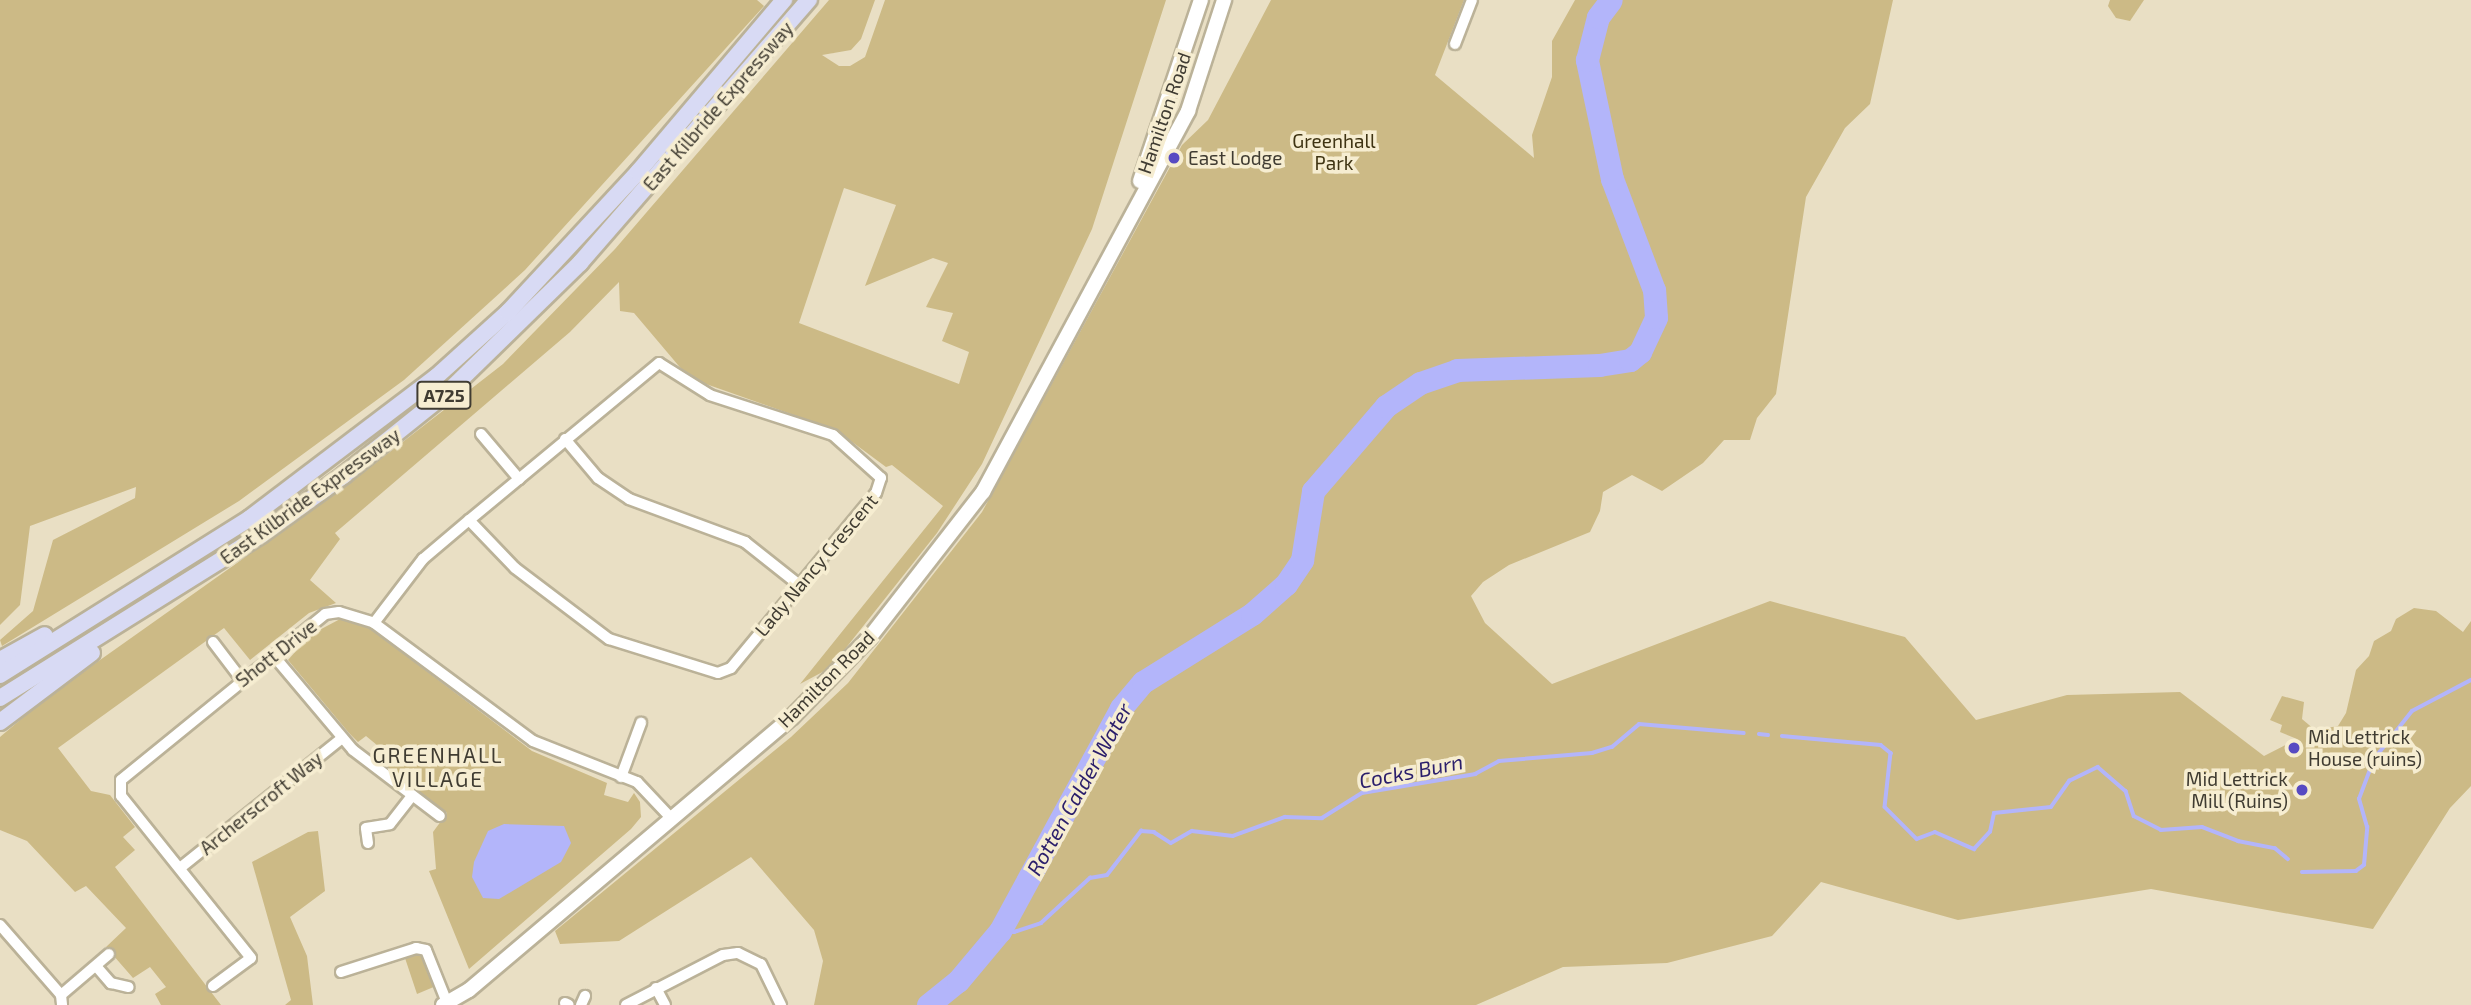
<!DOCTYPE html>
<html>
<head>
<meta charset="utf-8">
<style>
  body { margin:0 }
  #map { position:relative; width:2471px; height:1005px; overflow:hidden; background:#e9dfc4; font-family:"Exo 2",sans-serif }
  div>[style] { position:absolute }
  .green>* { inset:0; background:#ccba86 }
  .water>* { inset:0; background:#b3b5fa }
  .stream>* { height:3.5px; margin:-1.75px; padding:0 1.75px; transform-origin:1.75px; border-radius:1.75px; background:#b3b5fa }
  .river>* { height:23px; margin:-11.5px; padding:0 11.5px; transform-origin:11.5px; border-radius:11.5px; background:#b3b5fa }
  .roads { filter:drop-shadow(2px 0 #bbb298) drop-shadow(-2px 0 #bbb298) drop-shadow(0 2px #bbb298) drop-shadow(0 -2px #bbb298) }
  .minor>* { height:10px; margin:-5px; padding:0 5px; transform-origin:5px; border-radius:5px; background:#fff }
  .secondary>* { height:14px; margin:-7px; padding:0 7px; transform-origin:7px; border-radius:7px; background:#fff }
  .trunk>* { height:16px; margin:-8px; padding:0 8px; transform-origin:8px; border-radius:8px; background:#d8daf4 }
  .dots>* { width:19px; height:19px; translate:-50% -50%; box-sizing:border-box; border:4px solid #f6edd1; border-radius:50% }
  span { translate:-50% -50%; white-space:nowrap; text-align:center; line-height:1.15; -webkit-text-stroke:7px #f6edd1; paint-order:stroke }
  .shield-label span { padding:2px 5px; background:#f6edd1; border:2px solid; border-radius:5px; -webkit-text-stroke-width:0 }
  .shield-label { font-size:18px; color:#403c32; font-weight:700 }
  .street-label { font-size:19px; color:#403c32 }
  .park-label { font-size:19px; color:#3f3413 }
  .poi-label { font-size:19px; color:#403c32 }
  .left { translate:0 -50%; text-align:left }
  .right { translate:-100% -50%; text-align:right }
  .neighbourhood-label { font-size:21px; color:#403c32; letter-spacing:2px }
  .water-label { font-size:21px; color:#2a1e6b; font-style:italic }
</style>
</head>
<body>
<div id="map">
  <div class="green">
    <i style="clip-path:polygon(0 0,757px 0,764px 6px,525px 270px,404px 380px,239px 501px,2px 646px,0 640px,33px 611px,53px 540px,135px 498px,136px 487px,30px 526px,20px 605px,0 625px)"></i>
    <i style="clip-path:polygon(evenodd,829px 0,875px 0,861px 39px,851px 50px,822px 55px,839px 66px,850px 66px,865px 57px,885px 0,1166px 0,1092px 229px,982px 464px,937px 533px,830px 668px,800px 684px,943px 506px,892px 465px,886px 467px,836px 430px,689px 378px,634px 313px,620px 311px,619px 282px,570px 332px,335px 533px,340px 539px,310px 580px,336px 603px,309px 613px,250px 660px,224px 628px,58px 748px,91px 791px,110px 795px,135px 827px,123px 837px,135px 850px,115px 867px,221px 1005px,161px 1005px,155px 994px,166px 987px,150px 967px,133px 978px,106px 947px,126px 928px,86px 886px,75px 892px,27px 841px,0 830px,0 737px,45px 699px,350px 483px,503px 364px,615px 249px,829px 0,844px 188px,896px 205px,865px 286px,933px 258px,948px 263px,926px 307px,953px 313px,942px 341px,969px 352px,959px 384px,799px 323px,844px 188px)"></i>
    <i style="clip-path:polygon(1271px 0,1464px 0,1435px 75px,1534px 158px,1532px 135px,1552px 77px,1552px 41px,1575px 0,1893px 0,1870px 104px,1845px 128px,1806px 197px,1776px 394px,1757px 418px,1750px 440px,1724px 440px,1703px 463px,1662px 491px,1632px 475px,1603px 492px,1600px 511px,1590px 532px,1509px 565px,1483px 582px,1471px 596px,1485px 623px,1552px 684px,1770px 601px,1905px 637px,1976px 720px,2067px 695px,2180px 692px,2264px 756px,2297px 739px,2280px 732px,2282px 725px,2270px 720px,2282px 696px,2304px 702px,2302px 719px,2315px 730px,2338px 726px,2346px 713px,2356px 670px,2369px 656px,2374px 641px,2391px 631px,2396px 619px,2414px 608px,2436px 611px,2463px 632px,2471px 621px,2471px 786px,2450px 808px,2373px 929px,2151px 889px,1958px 920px,1821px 882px,1772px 936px,1667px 963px,1563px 967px,1476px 1005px,814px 1005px,823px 961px,814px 930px,751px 857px,619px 941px,560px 944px,555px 931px,791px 737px,848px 683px,982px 512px,1182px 145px,1208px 120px)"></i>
    <i style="clip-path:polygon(2110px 0,2144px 0,2130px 21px,2116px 18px,2108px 6px)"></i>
    <i style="clip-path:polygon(342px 618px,367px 626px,532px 751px,607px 783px,604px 795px,628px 802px,634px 793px,640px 802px,641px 817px,631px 829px,469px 969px,429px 871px,436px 869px,433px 832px,447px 813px,383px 764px,389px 755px,366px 736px,358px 742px,349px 733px,288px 660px,310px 635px)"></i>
    <i style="clip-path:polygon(318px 831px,325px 891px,290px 917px,307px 956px,313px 1005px,285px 1005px,291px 1000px,252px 862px,308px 832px)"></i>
    <i style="clip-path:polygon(409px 953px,425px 956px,436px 986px,417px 994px,405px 958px)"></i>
  </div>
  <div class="water">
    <i style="clip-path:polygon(504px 824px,564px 826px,571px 843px,561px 862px,499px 899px,483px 898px,472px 877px,474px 862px,488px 831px)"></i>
  </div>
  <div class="stream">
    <i style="left:1759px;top:734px;width:9px;rotate:6deg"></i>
    <i style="left:1782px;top:736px;width:99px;rotate:5.2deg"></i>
    <i style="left:1881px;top:745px;width:13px;rotate:39deg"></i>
    <i style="left:1891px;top:753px;width:54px;rotate:96.3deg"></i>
    <i style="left:1885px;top:807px;width:45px;rotate:45deg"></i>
    <i style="left:1917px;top:839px;width:19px;rotate:-21deg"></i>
    <i style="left:1935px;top:832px;width:43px;rotate:23.6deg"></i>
    <i style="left:1974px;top:849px;width:23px;rotate:-47deg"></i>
    <i style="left:1990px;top:832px;width:19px;rotate:-78deg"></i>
    <i style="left:1994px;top:813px;width:57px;rotate:-6deg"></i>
    <i style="left:2051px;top:807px;width:32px;rotate:-55deg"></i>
    <i style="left:2069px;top:781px;width:32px;rotate:-26deg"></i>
    <i style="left:2098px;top:767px;width:37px;rotate:41deg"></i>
    <i style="left:2126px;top:791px;width:26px;rotate:72deg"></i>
    <i style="left:2134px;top:816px;width:30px;rotate:27deg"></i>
    <i style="left:2161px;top:830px;width:41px;rotate:-4.2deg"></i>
    <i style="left:2202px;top:827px;width:39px;rotate:21deg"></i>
    <i style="left:2238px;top:841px;width:38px;rotate:11deg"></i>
    <i style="left:2275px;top:848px;width:17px;rotate:40deg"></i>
    <i style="left:2302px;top:872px;width:54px;rotate:-1.1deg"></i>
    <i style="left:2356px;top:871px;width:10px;rotate:-37deg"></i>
    <i style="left:2364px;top:865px;width:38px;rotate:-85deg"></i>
    <i style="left:2367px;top:827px;width:29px;rotate:-106deg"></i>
    <i style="left:2359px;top:799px;width:43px;rotate:-69.4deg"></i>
    <i style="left:2374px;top:759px;width:61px;rotate:-51.6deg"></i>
    <i style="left:2412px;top:711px;width:67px;rotate:-27.7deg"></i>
    <i style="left:1000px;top:931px;width:14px;rotate:4deg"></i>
    <i style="left:1014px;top:932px;width:28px;rotate:-18deg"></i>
    <i style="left:1041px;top:923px;width:67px;rotate:-42.6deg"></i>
    <i style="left:1090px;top:878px;width:17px;rotate:-10deg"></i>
    <i style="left:1107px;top:875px;width:56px;rotate:-52.3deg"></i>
    <i style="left:1141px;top:831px;width:13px;rotate:4deg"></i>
    <i style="left:1154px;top:832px;width:20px;rotate:33deg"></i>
    <i style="left:1171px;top:843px;width:24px;rotate:-30deg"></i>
    <i style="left:1192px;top:831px;width:41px;rotate:7deg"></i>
    <i style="left:1233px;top:836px;width:55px;rotate:-20.1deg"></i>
    <i style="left:1285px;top:817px;width:37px;rotate:2deg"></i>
    <i style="left:1322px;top:818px;width:47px;rotate:-32deg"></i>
    <i style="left:1362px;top:793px;width:115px;rotate:-9.5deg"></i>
    <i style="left:1475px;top:774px;width:27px;rotate:-28deg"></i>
    <i style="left:1499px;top:761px;width:93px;rotate:-4.9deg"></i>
    <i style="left:1592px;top:753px;width:21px;rotate:-17deg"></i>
    <i style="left:1612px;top:747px;width:35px;rotate:-40deg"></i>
    <i style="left:1639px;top:724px;width:105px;rotate:4.9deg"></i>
  </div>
  <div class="river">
    <i style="left:928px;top:1005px;width:38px;rotate:-39deg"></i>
    <i style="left:958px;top:981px;width:65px;rotate:-50deg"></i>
    <i style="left:1000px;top:931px;width:254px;rotate:-61.5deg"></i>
    <i style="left:1121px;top:708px;width:34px;rotate:-50deg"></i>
    <i style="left:1143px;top:682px;width:128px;rotate:-32deg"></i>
    <i style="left:1252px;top:614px;width:45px;rotate:-41.4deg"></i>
    <i style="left:1286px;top:584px;width:29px;rotate:-56deg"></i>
    <i style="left:1302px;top:560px;width:70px;rotate:-80.9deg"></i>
    <i style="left:1313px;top:491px;width:112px;rotate:-49.3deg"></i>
    <i style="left:1386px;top:406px;width:41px;rotate:-34.1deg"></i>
    <i style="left:1420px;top:383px;width:39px;rotate:-19deg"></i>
    <i style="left:1457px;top:370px;width:142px;rotate:-2deg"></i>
    <i style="left:1599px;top:365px;width:31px;rotate:-9deg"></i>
    <i style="left:1630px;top:360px;width:13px;rotate:-39deg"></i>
    <i style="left:1640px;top:352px;width:38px;rotate:-65deg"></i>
    <i style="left:1656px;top:317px;width:27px;rotate:-94deg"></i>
    <i style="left:1654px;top:290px;width:119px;rotate:-110.7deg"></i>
    <i style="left:1612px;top:179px;width:122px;rotate:-101.9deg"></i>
    <i style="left:1587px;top:60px;width:44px;rotate:-75.7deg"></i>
    <i style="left:1598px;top:17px;width:21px;rotate:-53deg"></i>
  </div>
  <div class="roads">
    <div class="minor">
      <i style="left:1455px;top:44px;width:47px;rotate:-68.9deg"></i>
      <i style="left:481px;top:434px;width:59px;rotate:49.8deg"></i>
      <i style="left:565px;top:439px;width:51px;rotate:49.8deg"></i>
      <i style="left:598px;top:478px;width:37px;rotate:34deg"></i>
      <i style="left:629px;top:499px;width:124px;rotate:20.3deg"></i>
      <i style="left:745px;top:542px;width:68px;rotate:38.4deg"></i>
      <i style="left:374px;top:623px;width:81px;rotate:-52.6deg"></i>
      <i style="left:423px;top:559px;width:60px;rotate:-40.3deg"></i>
      <i style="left:469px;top:520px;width:66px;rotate:46.2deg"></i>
      <i style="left:515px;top:568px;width:118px;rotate:37.1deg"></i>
      <i style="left:609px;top:639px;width:114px;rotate:17.3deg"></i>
      <i style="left:718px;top:673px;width:14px;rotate:-21deg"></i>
      <i style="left:731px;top:668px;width:227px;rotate:-50.4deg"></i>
      <i style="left:876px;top:493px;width:16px;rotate:-72deg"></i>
      <i style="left:881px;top:478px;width:64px;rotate:-138.1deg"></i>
      <i style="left:833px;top:435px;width:129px;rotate:-162deg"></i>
      <i style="left:710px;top:395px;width:60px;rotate:-147.9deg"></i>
      <i style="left:659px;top:363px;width:246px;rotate:140.4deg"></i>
      <i style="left:213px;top:642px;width:48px;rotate:52.7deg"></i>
      <i style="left:273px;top:655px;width:124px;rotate:49.9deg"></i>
      <i style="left:353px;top:750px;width:109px;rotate:37.2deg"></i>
      <i style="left:621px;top:777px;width:58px;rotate:-69.7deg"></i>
      <i style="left:368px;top:843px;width:15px;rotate:-98deg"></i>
      <i style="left:366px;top:828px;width:24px;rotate:-9deg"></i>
      <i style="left:390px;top:824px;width:36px;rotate:-52deg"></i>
      <i style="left:180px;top:868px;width:208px;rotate:-38.7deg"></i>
      <i style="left:0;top:925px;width:93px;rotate:48.9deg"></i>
      <i style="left:61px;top:995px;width:10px;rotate:84deg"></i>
      <i style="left:96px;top:966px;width:23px;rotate:49deg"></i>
      <i style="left:111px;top:983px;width:18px;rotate:13deg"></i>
      <i style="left:341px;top:972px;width:79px;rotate:-17.7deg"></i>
      <i style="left:416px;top:948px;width:10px;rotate:11deg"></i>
      <i style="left:426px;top:950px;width:59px;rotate:68.2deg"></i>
      <i style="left:213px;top:986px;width:47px;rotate:-36.4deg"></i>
      <i style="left:251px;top:958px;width:208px;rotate:-128.7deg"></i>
      <i style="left:121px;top:796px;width:16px;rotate:-90deg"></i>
      <i style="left:121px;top:780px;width:263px;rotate:-39.1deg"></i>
      <i style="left:325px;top:614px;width:14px;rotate:-8deg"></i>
      <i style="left:339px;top:612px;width:37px;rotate:17deg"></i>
      <i style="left:374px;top:623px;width:198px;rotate:36.6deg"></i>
      <i style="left:533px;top:741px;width:112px;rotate:21.5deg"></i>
      <i style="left:637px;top:782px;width:50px;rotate:46.6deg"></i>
      <i style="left:656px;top:988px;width:19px;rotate:62deg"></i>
      <i style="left:61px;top:995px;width:63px;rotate:-40.5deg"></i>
      <i style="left:565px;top:1003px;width:4px;rotate:27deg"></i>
      <i style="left:581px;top:1005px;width:10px;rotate:-66deg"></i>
      <i style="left:626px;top:1005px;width:109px;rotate:-27.3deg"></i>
      <i style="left:723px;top:955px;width:15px;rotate:-8deg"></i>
      <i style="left:738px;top:953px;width:25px;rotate:26deg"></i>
      <i style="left:761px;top:964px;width:46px;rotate:64deg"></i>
    </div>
    <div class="secondary">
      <i style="left:1140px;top:181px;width:191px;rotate:-71.4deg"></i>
      <i style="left:443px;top:1005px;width:30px;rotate:-30deg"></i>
      <i style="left:469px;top:990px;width:423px;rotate:-40.2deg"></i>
      <i style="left:792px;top:717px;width:112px;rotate:-45.7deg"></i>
      <i style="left:870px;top:637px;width:184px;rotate:-52.1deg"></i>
      <i style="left:983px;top:492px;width:433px;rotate:-61.7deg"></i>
      <i style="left:1188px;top:111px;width:117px;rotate:-72deg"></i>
    </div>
    <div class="trunk">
      <i style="left:0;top:660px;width:51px;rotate:-29.1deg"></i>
      <i style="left:0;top:675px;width:295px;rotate:-32.1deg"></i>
      <i style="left:250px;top:518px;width:233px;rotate:-37.2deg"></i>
      <i style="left:436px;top:377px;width:97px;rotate:-42.1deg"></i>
      <i style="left:508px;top:312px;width:191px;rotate:-47.1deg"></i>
      <i style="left:638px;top:172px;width:226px;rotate:-49.7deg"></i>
      <i style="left:0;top:698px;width:309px;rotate:-32deg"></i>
      <i style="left:262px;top:534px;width:101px;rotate:-35.7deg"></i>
      <i style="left:344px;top:475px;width:136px;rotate:-38.7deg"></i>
      <i style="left:450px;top:390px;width:182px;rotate:-44.3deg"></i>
      <i style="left:580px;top:263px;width:349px;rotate:-49deg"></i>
      <i style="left:0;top:722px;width:115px;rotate:-36.9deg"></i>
    </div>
  </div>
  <div class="dots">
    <i style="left:1174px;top:158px;background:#574ac2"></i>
    <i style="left:2294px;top:748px;background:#574ac2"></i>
    <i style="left:2302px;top:790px;background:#574ac2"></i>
  </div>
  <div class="shield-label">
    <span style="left:444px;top:395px">A725</span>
  </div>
  <div class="street-label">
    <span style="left:718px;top:106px;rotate:-49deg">East Kilbride Expressway</span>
    <span style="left:1164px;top:113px;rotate:-71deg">Hamilton Road</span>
    <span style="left:310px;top:496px;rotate:-36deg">East Kilbride Expressway</span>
    <span style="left:816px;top:565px;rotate:-50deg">Lady Nancy Crescent</span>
    <span style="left:276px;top:653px;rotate:-38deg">Shott Drive</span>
    <span style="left:826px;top:679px;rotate:-45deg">Hamilton Road</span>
    <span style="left:261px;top:803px;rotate:-39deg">Archerscroft Way</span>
  </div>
  <div class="park-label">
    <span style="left:1334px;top:152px">Greenhall<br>Park</span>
  </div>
  <div class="poi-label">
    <span class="left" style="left:1188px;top:158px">East Lodge</span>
    <span class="left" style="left:2308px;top:748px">Mid Lettrick<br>House (ruins)</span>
    <span class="right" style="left:2288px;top:790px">Mid Lettrick<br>Mill (Ruins)</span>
  </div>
  <div class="neighbourhood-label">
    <span style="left:438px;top:767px">GREENHALL<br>VILLAGE</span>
  </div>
  <div class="water-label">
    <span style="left:1411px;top:771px;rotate:-11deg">Cocks Burn</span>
    <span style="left:1079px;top:789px;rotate:-61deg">Rotten Calder Water</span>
  </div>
</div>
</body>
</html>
